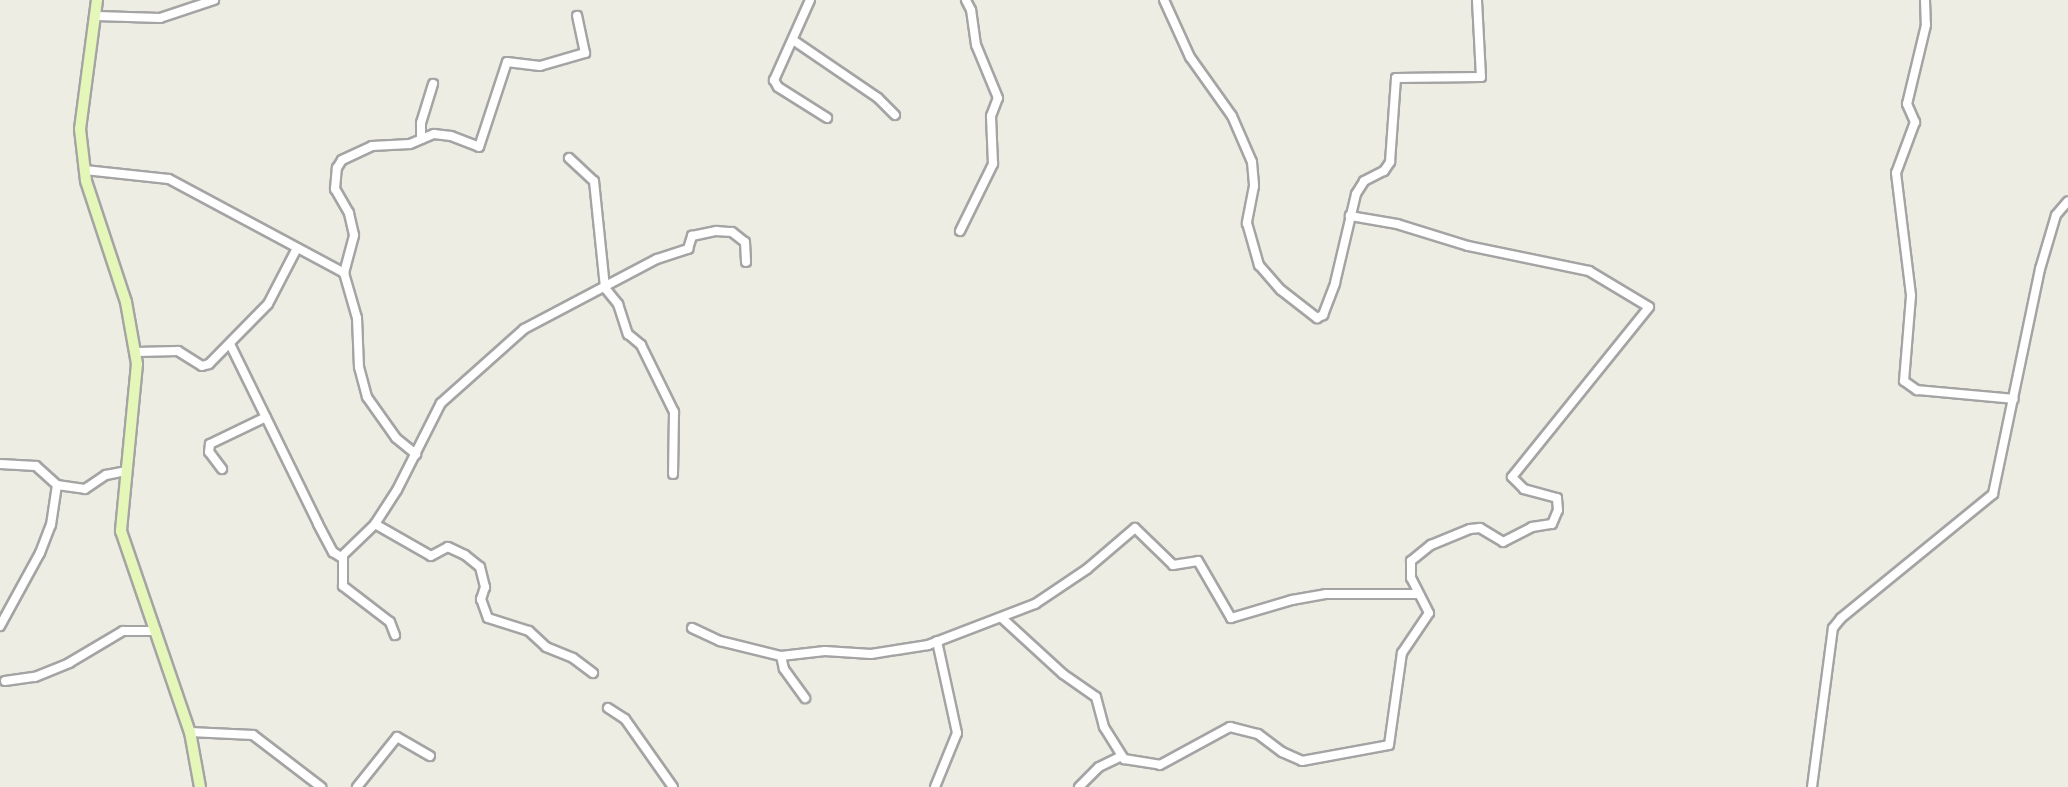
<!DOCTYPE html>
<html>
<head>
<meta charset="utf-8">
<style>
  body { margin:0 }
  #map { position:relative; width:2068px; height:787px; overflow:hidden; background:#eeede3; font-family:Barlow,sans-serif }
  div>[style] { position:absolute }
  .roads { filter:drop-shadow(2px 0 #a4a4a4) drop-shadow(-2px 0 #a4a4a4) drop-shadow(0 2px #a4a4a4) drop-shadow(0 -2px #a4a4a4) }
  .street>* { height:8px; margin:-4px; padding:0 4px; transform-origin:4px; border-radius:4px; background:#fff }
  .secondary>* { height:10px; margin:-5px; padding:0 5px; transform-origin:5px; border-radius:5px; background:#e5f6b9 }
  span { translate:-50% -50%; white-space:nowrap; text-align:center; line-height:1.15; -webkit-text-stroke:6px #fff; paint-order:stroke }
</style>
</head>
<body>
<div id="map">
  <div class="roads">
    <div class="street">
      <i style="left:810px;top:0;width:88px;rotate:114.2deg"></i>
      <i style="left:774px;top:80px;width:8px;rotate:60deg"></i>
      <i style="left:778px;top:87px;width:58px;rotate:32.3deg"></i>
      <i style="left:1164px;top:0;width:63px;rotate:65.5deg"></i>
      <i style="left:1190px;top:57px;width:72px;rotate:54.6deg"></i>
      <i style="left:1232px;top:116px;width:50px;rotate:66.5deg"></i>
      <i style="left:1252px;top:162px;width:24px;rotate:85deg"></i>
      <i style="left:1254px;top:186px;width:38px;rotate:101deg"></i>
      <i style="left:1247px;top:223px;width:44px;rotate:74.1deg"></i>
      <i style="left:1259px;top:265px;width:33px;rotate:49deg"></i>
      <i style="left:1281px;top:290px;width:46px;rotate:37.9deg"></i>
      <i style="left:1317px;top:318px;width:7px;rotate:-27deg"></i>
      <i style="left:1323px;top:315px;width:34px;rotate:-69deg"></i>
      <i style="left:1335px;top:283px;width:91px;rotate:-76.7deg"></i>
      <i style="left:1356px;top:194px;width:15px;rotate:-58deg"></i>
      <i style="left:1364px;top:181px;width:22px;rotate:-27deg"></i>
      <i style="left:1384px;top:171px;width:11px;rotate:-56deg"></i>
      <i style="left:1390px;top:162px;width:84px;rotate:-85.9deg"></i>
      <i style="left:1396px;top:78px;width:85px;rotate:-0.7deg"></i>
      <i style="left:1481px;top:77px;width:77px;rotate:-93deg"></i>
      <i style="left:1925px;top:0;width:25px;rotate:88deg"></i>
      <i style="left:1926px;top:25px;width:81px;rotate:103.5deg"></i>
      <i style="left:1907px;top:104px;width:20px;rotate:66deg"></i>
      <i style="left:1915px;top:122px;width:54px;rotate:110.4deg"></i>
      <i style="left:1896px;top:173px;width:124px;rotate:83deg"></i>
      <i style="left:1911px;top:296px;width:85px;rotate:94.7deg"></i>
      <i style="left:1904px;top:381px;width:16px;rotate:35deg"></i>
      <i style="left:1917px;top:390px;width:97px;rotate:5.3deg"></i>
      <i style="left:97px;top:16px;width:63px;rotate:1.8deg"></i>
      <i style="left:160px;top:18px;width:57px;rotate:-18.4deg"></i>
      <i style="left:793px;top:40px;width:103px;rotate:34.3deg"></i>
      <i style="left:878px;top:98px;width:24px;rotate:45deg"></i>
      <i style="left:421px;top:139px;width:16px;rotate:-90deg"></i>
      <i style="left:421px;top:123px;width:41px;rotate:-72.9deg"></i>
      <i style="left:569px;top:158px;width:34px;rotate:43deg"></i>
      <i style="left:594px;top:181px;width:108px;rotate:84.1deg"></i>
      <i style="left:605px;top:288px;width:21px;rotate:51deg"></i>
      <i style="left:618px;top:304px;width:32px;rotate:72deg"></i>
      <i style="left:628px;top:334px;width:17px;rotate:40deg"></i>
      <i style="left:641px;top:345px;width:75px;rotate:63.8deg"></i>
      <i style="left:674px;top:412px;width:62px;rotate:90.9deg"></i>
      <i style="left:85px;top:170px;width:84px;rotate:6.1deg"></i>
      <i style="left:169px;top:179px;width:199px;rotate:28.2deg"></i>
      <i style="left:344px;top:273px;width:47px;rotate:73.9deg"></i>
      <i style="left:357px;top:318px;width:49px;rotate:87.7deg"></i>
      <i style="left:359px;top:367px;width:31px;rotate:75deg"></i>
      <i style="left:367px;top:397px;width:50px;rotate:54.7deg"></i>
      <i style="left:396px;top:438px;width:26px;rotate:39deg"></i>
      <i style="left:960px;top:231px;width:75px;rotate:-63.8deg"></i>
      <i style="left:993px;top:164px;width:48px;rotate:-92.4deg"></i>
      <i style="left:991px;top:116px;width:19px;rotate:-69deg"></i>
      <i style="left:998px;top:98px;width:57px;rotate:-112.5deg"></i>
      <i style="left:976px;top:45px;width:35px;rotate:-98deg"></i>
      <i style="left:971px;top:10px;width:11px;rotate:-117deg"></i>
      <i style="left:344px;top:273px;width:39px;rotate:-75deg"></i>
      <i style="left:354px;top:235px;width:23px;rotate:-103deg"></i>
      <i style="left:349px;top:213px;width:28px;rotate:-120deg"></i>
      <i style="left:335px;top:189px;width:21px;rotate:-85deg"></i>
      <i style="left:337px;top:168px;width:9px;rotate:-58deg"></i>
      <i style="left:342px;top:160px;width:33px;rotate:-25deg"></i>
      <i style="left:372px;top:146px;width:38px;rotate:-3deg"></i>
      <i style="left:410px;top:144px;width:26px;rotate:-23deg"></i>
      <i style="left:434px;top:134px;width:17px;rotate:7deg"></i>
      <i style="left:451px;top:136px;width:30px;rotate:21deg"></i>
      <i style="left:479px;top:147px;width:89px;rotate:-71.8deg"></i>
      <i style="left:507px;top:62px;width:33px;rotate:7deg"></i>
      <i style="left:540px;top:66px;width:47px;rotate:-16.1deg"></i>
      <i style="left:585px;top:53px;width:38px;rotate:-102deg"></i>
      <i style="left:230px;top:344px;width:200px;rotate:63.9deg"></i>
      <i style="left:318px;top:524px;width:32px;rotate:62deg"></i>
      <i style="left:333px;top:552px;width:9px;rotate:32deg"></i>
      <i style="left:341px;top:557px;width:47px;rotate:-44.1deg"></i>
      <i style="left:375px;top:524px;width:40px;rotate:-57.1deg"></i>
      <i style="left:397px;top:490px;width:97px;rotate:-63.2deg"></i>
      <i style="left:441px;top:403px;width:111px;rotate:-41.7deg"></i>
      <i style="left:524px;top:329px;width:150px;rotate:-27.8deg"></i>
      <i style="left:657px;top:259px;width:33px;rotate:-18deg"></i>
      <i style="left:688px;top:249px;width:14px;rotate:-73deg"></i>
      <i style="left:692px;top:236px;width:25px;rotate:-12deg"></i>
      <i style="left:716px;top:231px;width:16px;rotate:4deg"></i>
      <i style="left:732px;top:232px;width:16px;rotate:38deg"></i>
      <i style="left:745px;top:242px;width:20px;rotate:87deg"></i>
      <i style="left:137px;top:352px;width:41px;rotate:-1.4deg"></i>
      <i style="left:178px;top:351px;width:28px;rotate:32deg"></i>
      <i style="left:202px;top:366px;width:7px;rotate:-16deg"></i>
      <i style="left:209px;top:364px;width:84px;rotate:-45.5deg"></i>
      <i style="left:268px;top:304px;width:63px;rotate:-62.6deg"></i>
      <i style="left:0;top:464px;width:36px;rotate:3deg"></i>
      <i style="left:36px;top:466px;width:28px;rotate:42deg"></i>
      <i style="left:57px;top:485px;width:28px;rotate:8deg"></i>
      <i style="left:85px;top:489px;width:25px;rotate:-34deg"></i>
      <i style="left:106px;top:475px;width:20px;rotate:-11deg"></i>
      <i style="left:222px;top:469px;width:21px;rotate:-127deg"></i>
      <i style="left:209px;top:452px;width:8px;rotate:-83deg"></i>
      <i style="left:210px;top:444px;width:62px;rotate:-25.7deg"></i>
      <i style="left:375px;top:524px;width:64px;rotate:29.7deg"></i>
      <i style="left:431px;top:556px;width:19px;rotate:-28deg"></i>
      <i style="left:448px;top:547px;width:19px;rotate:25deg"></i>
      <i style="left:465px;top:555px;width:19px;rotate:39deg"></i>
      <i style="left:480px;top:567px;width:21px;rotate:76deg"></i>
      <i style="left:485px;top:587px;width:13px;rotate:108deg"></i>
      <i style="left:481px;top:599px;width:20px;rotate:70deg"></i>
      <i style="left:488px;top:618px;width:43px;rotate:17.6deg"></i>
      <i style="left:529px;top:631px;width:23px;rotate:43deg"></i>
      <i style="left:546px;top:647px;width:29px;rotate:22deg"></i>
      <i style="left:573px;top:658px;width:25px;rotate:37deg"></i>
      <i style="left:343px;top:557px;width:29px;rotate:90deg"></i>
      <i style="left:343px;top:586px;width:59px;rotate:37.5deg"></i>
      <i style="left:390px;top:622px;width:14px;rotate:69deg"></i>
      <i style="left:1003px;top:619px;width:81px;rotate:42.5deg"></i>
      <i style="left:1063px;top:674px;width:40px;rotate:34.9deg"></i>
      <i style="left:1096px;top:697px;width:31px;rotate:75deg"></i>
      <i style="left:1104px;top:727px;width:38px;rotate:58deg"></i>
      <i style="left:1124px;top:759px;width:36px;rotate:9deg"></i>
      <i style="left:1160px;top:765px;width:80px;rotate:-28.5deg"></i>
      <i style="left:1230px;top:727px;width:29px;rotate:14deg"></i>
      <i style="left:1258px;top:734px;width:30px;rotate:37deg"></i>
      <i style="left:1282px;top:752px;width:22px;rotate:24deg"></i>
      <i style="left:1302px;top:761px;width:88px;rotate:-10.4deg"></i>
      <i style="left:1389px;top:745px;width:93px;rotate:-82deg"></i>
      <i style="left:1402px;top:653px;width:48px;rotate:-56deg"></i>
      <i style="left:1429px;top:613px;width:39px;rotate:-117deg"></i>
      <i style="left:1411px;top:578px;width:17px;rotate:-90deg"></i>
      <i style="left:1411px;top:561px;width:26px;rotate:-39deg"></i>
      <i style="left:1431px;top:545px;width:42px;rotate:-22.3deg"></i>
      <i style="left:1470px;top:529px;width:10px;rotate:-6deg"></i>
      <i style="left:1480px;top:528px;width:27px;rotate:31deg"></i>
      <i style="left:1503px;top:542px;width:33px;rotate:-27deg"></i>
      <i style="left:1532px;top:527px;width:20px;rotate:-9deg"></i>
      <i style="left:1552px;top:524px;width:15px;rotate:-67deg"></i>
      <i style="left:1558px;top:510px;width:12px;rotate:-95deg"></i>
      <i style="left:1557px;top:498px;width:34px;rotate:-165deg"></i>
      <i style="left:1524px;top:489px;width:17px;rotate:-135deg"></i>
      <i style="left:1512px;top:477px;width:218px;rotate:-51.1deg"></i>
      <i style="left:1649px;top:307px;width:70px;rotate:-149deg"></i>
      <i style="left:1589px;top:271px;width:124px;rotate:-168.3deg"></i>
      <i style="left:1468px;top:246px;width:74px;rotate:-162.8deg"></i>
      <i style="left:1397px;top:224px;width:48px;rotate:-170.3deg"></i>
      <i style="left:0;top:626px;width:83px;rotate:-61.3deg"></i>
      <i style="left:40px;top:553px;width:30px;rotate:-69deg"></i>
      <i style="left:51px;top:525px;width:40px;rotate:-81.5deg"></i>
      <i style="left:692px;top:628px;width:31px;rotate:25deg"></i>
      <i style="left:720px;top:641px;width:63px;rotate:13.8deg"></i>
      <i style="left:781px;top:656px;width:44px;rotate:-6.5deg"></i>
      <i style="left:825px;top:651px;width:46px;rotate:3.7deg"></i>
      <i style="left:871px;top:654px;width:58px;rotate:-9deg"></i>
      <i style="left:928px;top:645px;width:115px;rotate:-21deg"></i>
      <i style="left:1035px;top:604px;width:63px;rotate:-33.9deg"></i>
      <i style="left:1087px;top:569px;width:63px;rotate:-40.5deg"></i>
      <i style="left:1135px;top:528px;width:53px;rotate:44.2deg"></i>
      <i style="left:1173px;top:565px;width:25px;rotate:-9deg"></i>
      <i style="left:1198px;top:561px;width:66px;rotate:59.9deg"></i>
      <i style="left:1231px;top:618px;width:64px;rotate:-16.4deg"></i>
      <i style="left:1292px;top:600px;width:35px;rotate:-10deg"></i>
      <i style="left:1326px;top:594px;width:91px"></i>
      <i style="left:781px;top:656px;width:13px;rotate:77deg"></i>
      <i style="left:784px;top:669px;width:36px;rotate:54deg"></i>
      <i style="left:5px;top:681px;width:30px;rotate:-8deg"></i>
      <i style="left:35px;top:677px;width:37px;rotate:-22deg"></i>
      <i style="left:69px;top:663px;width:63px;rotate:-30.7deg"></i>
      <i style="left:123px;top:631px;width:33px"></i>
      <i style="left:608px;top:708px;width:20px;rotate:33deg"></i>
      <i style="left:625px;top:719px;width:83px;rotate:54.8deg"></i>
      <i style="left:190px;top:732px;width:63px;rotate:2.7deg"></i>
      <i style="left:253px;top:735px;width:86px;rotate:37.4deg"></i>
      <i style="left:357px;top:787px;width:64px;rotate:-51.3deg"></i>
      <i style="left:397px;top:737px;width:38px;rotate:30deg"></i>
      <i style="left:935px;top:787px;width:58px;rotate:-67.8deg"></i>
      <i style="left:957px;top:733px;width:94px;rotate:-102.3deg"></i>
      <i style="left:1079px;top:787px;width:28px;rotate:-45deg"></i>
      <i style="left:1099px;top:767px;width:25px;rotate:-26deg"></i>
      <i style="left:1812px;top:787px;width:160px;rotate:-82.5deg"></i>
      <i style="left:1833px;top:628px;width:13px;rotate:-51deg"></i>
      <i style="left:1841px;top:618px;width:196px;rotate:-39.2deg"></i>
      <i style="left:1993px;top:494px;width:230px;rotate:-78.2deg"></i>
      <i style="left:2040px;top:269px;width:56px;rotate:-73.5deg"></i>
      <i style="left:2056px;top:215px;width:18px;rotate:-49deg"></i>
    </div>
    <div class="secondary">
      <i style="left:97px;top:0;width:130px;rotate:97.5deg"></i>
      <i style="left:80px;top:129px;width:52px;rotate:83.4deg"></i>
      <i style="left:86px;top:181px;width:127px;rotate:71.7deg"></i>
      <i style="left:126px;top:302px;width:63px;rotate:79.9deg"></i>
      <i style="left:137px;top:364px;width:168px;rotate:95.5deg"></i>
      <i style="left:121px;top:531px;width:213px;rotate:71.1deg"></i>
      <i style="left:190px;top:732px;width:56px;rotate:79.7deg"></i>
    </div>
  </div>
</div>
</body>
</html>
